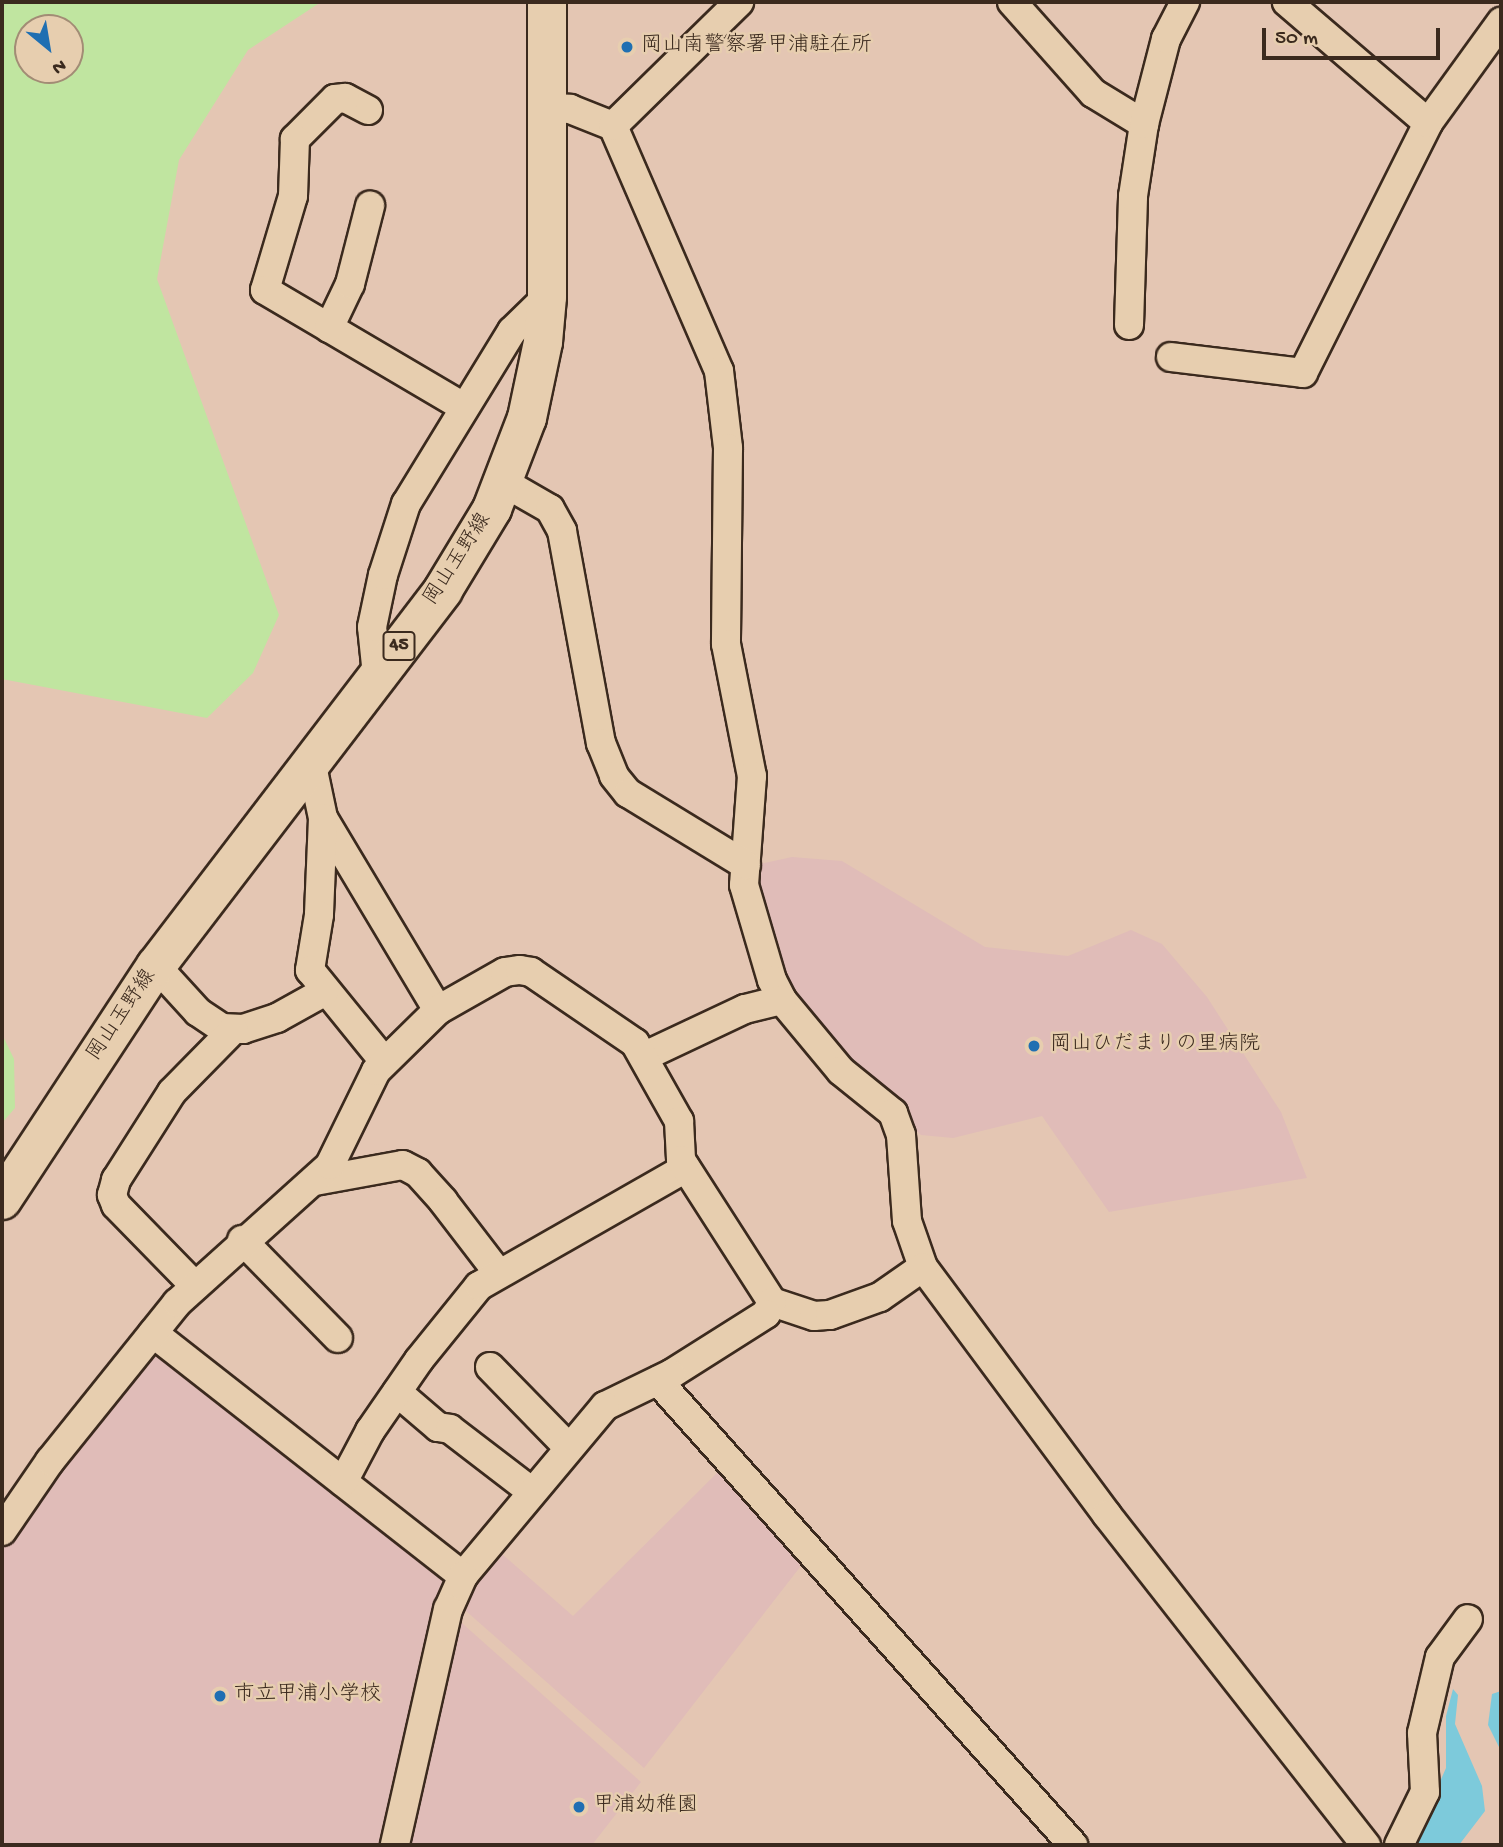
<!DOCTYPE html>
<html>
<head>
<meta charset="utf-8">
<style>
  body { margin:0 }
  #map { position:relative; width:1503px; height:1847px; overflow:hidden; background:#e4c6b3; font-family:"Gochi Hand","Klee One",sans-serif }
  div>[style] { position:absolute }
  .built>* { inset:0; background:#e0bcb8 }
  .green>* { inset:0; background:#c0e5a0 }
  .water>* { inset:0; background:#7dcadb }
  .roads { filter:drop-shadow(2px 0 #3b2a1e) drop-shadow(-2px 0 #3b2a1e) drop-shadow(0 2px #3b2a1e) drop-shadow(0 -2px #3b2a1e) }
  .street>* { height:28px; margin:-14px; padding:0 14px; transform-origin:14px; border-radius:14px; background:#e7ceaf }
  .primary>* { height:38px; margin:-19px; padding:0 19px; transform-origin:19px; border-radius:19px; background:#e7ceaf }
  .dots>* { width:19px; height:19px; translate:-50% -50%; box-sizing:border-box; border:4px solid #e7ceaf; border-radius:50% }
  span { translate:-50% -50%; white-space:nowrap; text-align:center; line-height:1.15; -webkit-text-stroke:5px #e7ceaf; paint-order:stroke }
  .shield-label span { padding:2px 5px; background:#e7ceaf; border:2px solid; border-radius:5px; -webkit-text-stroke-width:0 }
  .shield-label { font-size:19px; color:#3b2a1e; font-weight:700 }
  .poi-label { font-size:21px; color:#3b2a1e }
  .left { translate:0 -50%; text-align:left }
  .street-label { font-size:21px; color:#3b2a1e }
  .frame { position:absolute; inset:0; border:4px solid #3b2a1e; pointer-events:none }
  .north { position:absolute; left:14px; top:14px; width:70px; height:70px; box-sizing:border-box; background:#e7ceaf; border:2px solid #a28c75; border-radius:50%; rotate:150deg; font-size:19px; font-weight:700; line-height:28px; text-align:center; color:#3b2a1e }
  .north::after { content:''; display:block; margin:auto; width:24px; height:32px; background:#1f6fb2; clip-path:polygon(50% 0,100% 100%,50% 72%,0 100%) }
  .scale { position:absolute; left:1262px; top:28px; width:178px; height:32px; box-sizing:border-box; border:4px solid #3b2a1e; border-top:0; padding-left:9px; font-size:21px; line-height:24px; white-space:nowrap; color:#3b2a1e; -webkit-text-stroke:5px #e7ceaf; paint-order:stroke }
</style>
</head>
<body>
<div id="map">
  <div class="built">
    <i style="clip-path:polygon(792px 857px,842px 861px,985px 947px,1068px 956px,1131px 930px,1162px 944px,1207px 997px,1281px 1112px,1307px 1178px,1109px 1212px,1042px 1116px,953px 1138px,921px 1135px,844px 1064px,781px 985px,750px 866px)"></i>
    <i style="clip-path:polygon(152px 1341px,443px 1569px,444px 1583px,391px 1793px,384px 1845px,2px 1845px,2px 1545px)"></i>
    <i style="clip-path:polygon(721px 1469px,804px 1562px,644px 1768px,458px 1604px,495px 1548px,573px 1616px)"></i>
    <i style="clip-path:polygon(454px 1616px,641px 1782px,592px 1845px,401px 1845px)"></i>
  </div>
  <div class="green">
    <i style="clip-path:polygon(evenodd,2px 2px,321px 2px,248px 50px,179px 160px,157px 279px,279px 615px,253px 673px,207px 718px,2px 679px,2px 2px,28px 28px,70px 28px,70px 70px,28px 70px,28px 28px)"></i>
    <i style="clip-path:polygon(2px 1034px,14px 1059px,15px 1108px,2px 1123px)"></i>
  </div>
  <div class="water">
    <i style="clip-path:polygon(1453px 1689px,1458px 1695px,1455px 1724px,1482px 1786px,1485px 1811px,1459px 1845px,1412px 1845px,1446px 1768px,1446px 1716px)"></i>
    <i style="clip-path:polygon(1501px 1691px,1501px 1751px,1488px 1725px,1492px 1694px)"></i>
  </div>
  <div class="roads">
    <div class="street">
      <i style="left:1012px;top:2px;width:122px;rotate:48.3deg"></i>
      <i style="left:1093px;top:93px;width:60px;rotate:31.3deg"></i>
      <i style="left:547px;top:108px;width:23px;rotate:2deg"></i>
      <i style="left:570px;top:109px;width:46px;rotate:21.6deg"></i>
      <i style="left:613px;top:126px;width:267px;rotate:66.6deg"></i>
      <i style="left:719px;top:371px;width:78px;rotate:83.3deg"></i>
      <i style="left:728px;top:448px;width:196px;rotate:90.6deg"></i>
      <i style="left:726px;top:644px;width:135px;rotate:78.9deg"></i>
      <i style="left:752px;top:776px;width:109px;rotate:94.2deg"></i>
      <i style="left:744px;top:885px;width:99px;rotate:73.6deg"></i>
      <i style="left:772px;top:980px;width:22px;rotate:63deg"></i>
      <i style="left:782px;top:1000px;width:92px;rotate:50.3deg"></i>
      <i style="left:841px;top:1071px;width:67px;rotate:38.9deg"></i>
      <i style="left:893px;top:1113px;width:23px;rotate:70deg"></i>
      <i style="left:901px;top:1135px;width:86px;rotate:86deg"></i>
      <i style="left:907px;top:1221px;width:49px;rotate:70.8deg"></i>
      <i style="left:923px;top:1267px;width:309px;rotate:53.4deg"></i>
      <i style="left:1107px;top:1515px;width:420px;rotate:51.9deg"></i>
      <i style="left:368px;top:110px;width:26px;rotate:-152deg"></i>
      <i style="left:345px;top:98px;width:10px;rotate:174deg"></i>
      <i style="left:335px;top:99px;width:57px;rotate:135deg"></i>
      <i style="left:295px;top:139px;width:57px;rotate:92deg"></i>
      <i style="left:293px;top:196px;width:98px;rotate:106.6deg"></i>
      <i style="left:265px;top:290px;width:231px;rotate:30.5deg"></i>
      <i style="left:1428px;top:123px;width:125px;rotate:-54.1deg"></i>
      <i style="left:613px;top:126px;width:177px;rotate:-44.5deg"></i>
      <i style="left:1129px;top:325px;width:129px;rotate:-88.2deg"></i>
      <i style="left:1133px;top:196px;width:73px;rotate:-81.3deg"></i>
      <i style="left:1144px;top:124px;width:88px;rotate:-75.5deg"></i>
      <i style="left:1166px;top:39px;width:42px;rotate:-62.8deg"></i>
      <i style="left:329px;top:328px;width:49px;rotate:-64.5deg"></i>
      <i style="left:350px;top:284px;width:81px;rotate:-75.6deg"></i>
      <i style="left:1171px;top:357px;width:133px;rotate:6.9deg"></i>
      <i style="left:1303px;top:373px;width:280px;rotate:-63.4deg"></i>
      <i style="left:1428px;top:123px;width:186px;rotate:-139.4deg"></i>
      <i style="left:503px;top:482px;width:54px;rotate:29.9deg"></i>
      <i style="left:550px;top:509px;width:25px;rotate:61deg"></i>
      <i style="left:562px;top:531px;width:216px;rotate:79.6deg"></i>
      <i style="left:601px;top:743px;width:35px;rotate:68deg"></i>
      <i style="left:614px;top:776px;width:22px;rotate:51deg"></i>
      <i style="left:628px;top:793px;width:138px;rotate:31.4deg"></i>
      <i style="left:377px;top:675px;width:48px;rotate:-95.9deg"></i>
      <i style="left:372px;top:627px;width:53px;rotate:-78.1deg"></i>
      <i style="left:383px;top:575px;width:75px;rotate:-72.1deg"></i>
      <i style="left:406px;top:504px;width:203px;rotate:-58.5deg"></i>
      <i style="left:512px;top:331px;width:49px;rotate:-44.2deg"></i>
      <i style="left:311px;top:761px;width:58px;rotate:78.1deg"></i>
      <i style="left:323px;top:818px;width:224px;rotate:59.1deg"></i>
      <i style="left:323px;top:818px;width:97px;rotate:92.4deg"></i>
      <i style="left:319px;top:915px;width:56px;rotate:99.3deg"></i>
      <i style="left:310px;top:970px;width:117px;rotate:50.9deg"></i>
      <i style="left:156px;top:966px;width:62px;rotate:47.6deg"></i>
      <i style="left:198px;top:1012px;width:29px;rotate:34deg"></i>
      <i style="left:222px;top:1028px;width:21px;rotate:3deg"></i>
      <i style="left:243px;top:1029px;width:36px;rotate:-18deg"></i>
      <i style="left:277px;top:1018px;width:54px;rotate:-29deg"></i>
      <i style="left:645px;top:1056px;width:110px;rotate:-25.2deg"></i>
      <i style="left:745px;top:1009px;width:38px;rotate:-14deg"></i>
      <i style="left:315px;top:1181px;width:89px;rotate:-10.3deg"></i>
      <i style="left:403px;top:1165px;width:17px;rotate:28deg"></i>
      <i style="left:418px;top:1173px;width:38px;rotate:48deg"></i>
      <i style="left:443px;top:1201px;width:92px;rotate:52.5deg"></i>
      <i style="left:242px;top:1240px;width:137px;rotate:45.6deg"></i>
      <i style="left:195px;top:1286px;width:113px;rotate:-134.3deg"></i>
      <i style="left:116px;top:1205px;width:11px;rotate:-112deg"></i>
      <i style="left:112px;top:1195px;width:16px;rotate:-75deg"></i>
      <i style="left:116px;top:1180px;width:104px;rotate:-57.5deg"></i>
      <i style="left:172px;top:1092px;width:88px;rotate:-45.5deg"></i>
      <i style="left:772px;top:1302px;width:44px;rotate:18.4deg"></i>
      <i style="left:814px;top:1316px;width:16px;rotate:-4deg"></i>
      <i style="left:830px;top:1315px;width:53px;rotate:-19.8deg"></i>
      <i style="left:880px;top:1297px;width:52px;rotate:-34.9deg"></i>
      <i style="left:153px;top:1333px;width:394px;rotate:38.1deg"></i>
      <i style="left:490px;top:1367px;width:113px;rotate:45.7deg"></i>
      <i style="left:658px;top:1381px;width:623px;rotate:48.19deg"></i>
      <i style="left:397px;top:1392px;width:54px;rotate:40.5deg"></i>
      <i style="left:438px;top:1427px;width:12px;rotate:9deg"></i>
      <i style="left:450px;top:1429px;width:103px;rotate:37.5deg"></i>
      <i style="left:343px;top:1482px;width:58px;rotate:-62.1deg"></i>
      <i style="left:370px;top:1431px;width:86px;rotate:-55.4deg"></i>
      <i style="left:419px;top:1360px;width:95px;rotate:-51deg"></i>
      <i style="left:479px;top:1286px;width:238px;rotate:-29.7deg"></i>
      <i style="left:2px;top:1531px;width:85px;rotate:-55.6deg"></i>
      <i style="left:50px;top:1461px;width:203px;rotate:-51.2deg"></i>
      <i style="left:177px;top:1303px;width:206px;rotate:-42deg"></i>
      <i style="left:330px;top:1165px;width:105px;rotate:-63.9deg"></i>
      <i style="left:376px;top:1071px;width:87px;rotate:-44.5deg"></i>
      <i style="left:438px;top:1010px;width:77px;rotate:-29.6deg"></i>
      <i style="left:505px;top:972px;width:15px;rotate:-8deg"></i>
      <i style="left:520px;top:970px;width:11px;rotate:10deg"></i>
      <i style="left:531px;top:972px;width:126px;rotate:34.3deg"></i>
      <i style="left:635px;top:1043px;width:90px;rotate:60.6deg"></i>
      <i style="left:679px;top:1121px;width:39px;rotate:87deg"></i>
      <i style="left:681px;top:1160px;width:169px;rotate:57.3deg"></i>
      <i style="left:772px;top:1302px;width:13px;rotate:117deg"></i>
      <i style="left:766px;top:1314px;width:112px;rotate:147.7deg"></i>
      <i style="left:671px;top:1374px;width:73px;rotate:154.1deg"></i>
      <i style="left:605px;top:1406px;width:222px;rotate:129.9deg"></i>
      <i style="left:463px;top:1576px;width:36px;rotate:114deg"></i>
      <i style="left:448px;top:1609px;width:242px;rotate:102.7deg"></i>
      <i style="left:1399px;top:1845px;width:59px;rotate:-63.9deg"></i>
      <i style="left:1425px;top:1792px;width:59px;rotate:-92.9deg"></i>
      <i style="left:1422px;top:1733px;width:78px;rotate:-76.7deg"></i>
      <i style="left:1440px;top:1657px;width:47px;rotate:-53.6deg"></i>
    </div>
    <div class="primary">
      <i style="left:2px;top:1200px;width:280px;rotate:-56.7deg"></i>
      <i style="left:156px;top:966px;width:473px;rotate:-52.6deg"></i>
      <i style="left:443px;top:590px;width:95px;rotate:-58.8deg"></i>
      <i style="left:492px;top:509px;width:97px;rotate:-69deg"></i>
      <i style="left:527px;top:418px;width:78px;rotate:-78.1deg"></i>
      <i style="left:543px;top:342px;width:45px;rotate:-84.9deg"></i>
      <i style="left:547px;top:297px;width:295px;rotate:-90deg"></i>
    </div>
  </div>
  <div class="dots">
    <i style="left:627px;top:47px;background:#1f6fb2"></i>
    <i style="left:1034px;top:1046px;background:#1f6fb2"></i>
    <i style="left:220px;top:1696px;background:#1f6fb2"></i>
    <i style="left:579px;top:1807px;background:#1f6fb2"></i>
  </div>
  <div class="shield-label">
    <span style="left:399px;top:646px">45</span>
  </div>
  <div class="poi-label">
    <span class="left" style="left:641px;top:47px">岡山南警察署甲浦駐在所</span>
    <span class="left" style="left:1050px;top:1046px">岡山ひだまりの里病院</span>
    <span class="left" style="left:234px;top:1696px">市立甲浦小学校</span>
    <span class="left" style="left:593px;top:1807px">甲浦幼稚園</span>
  </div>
  <div class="street-label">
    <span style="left:459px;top:560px;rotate:-57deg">岡山玉野線</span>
    <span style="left:123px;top:1016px;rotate:-56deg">岡山玉野線</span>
  </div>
  <div class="frame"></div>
  <div class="north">N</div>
  <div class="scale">50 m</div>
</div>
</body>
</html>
